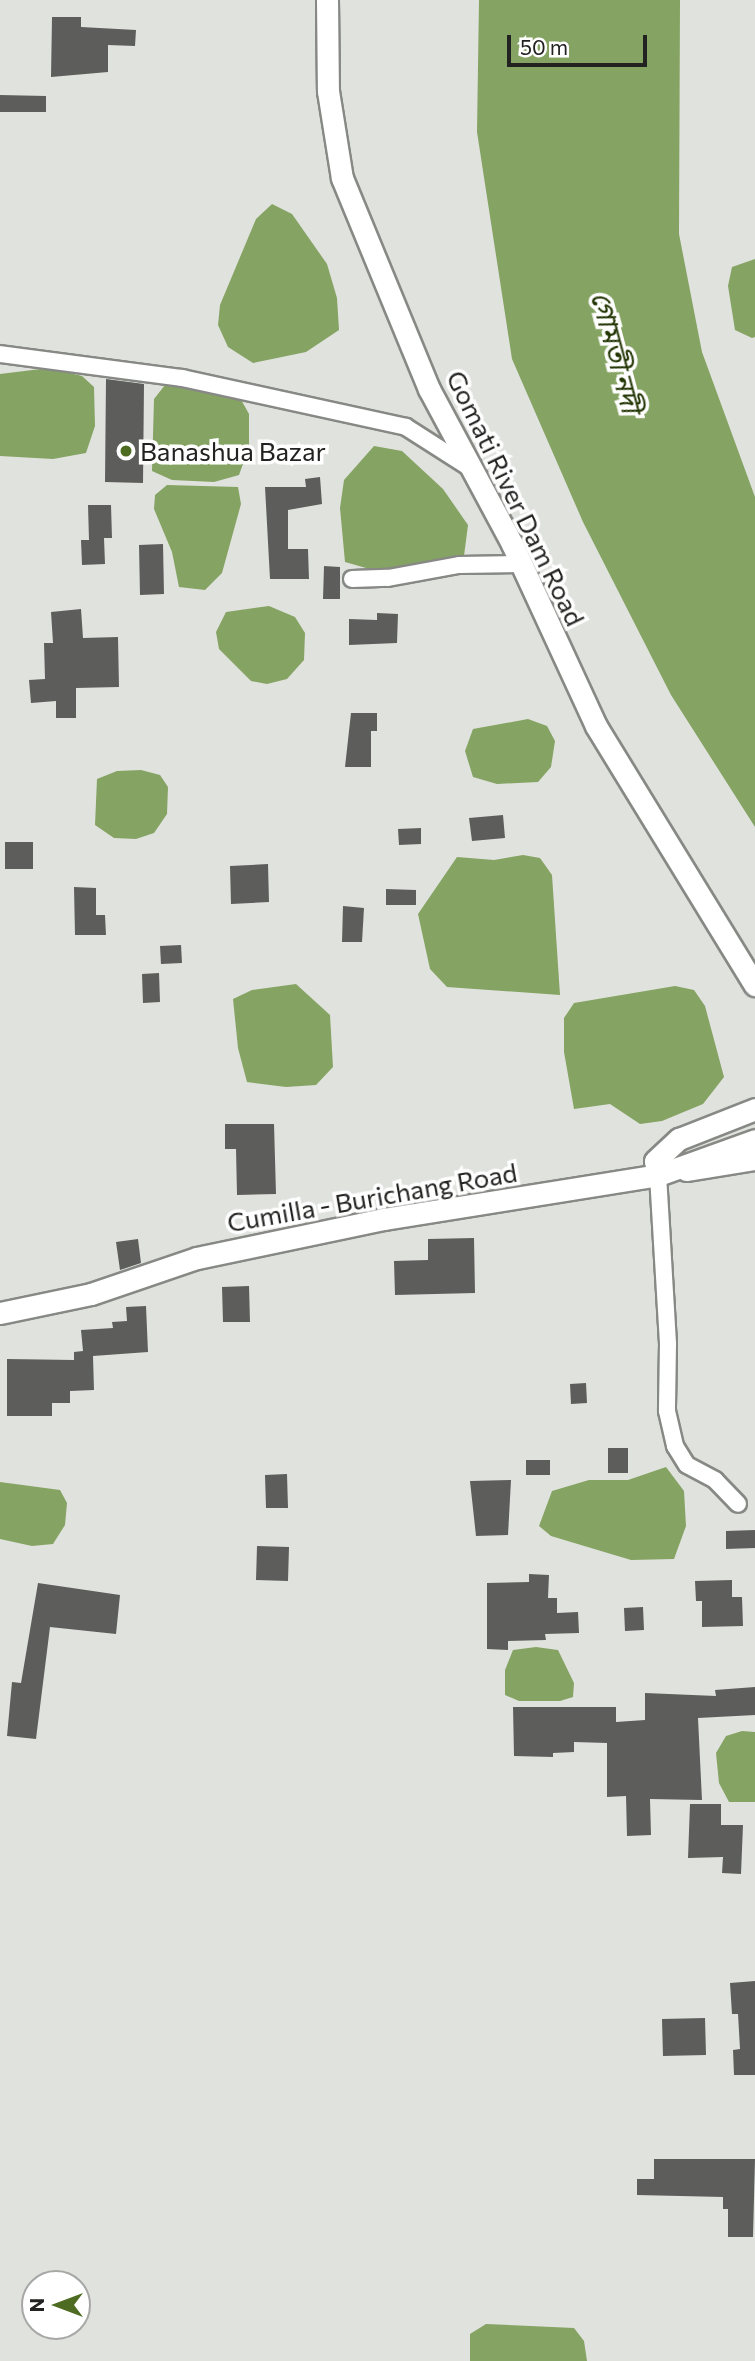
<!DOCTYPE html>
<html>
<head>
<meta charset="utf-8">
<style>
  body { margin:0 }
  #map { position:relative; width:755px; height:2361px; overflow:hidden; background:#e0e2de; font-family:Commissioner,"Noto Sans Bengali",sans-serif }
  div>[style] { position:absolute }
  .water>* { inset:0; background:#85a362 }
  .building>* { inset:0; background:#5d5e5b }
  .roads { filter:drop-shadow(2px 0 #878985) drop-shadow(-2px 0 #878985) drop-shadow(0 2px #878985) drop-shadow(0 -2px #878985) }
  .minor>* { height:16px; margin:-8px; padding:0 8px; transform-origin:8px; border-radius:8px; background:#fff }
  .tertiary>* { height:19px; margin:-9.5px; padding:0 9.5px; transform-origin:9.5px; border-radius:9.5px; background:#fff }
  .secondary>* { height:21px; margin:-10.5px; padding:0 10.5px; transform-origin:10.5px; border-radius:10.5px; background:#fff }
  .dots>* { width:19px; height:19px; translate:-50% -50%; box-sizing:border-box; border:4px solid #fff; border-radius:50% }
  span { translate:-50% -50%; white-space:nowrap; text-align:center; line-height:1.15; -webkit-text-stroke:7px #fff; paint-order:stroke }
  .poi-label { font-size:26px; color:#222221 }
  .left { translate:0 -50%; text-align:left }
  .street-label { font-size:26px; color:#222221 }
  .water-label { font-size:28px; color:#223503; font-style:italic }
  .north { position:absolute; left:21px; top:2270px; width:70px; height:70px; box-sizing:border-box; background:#fff; border:2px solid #a7a7a6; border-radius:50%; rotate:270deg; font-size:19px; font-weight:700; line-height:28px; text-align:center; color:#222221 }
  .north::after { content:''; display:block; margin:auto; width:24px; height:32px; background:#4e6c21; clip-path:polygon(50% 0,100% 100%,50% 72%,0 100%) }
  .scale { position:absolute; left:507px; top:35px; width:140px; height:32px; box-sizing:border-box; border:4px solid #222221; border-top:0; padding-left:9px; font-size:21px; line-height:24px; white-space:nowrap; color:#222221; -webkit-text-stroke:5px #fff; paint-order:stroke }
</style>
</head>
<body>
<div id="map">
  <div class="water">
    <i style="clip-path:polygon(479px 0,680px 0,679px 234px,702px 352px,755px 497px,755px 827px,671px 695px,583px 522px,512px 359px,477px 132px)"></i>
    <i style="clip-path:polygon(272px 204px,292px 214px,327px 264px,337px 298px,339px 330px,306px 352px,253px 363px,228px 347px,218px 325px,220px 305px,256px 219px)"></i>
    <i style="clip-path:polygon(755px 259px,755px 337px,752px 338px,735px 330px,728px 286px,732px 267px)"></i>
    <i style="clip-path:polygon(49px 368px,82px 376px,94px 387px,95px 426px,86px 453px,53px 459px,0 456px,0 374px)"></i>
    <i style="clip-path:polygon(185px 383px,239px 396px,249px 414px,249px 447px,239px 475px,214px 482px,172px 480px,152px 471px,154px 399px,165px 385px)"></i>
    <i style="clip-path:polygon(374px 446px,402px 451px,443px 489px,468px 525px,464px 556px,387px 574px,345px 562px,340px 508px,344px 480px)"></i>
    <i style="clip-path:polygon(167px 485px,238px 487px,241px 504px,222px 573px,205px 590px,179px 587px,172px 552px,154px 509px,155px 495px)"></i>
    <i style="clip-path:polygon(269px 606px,295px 617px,305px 633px,304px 660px,287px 679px,267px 684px,251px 681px,219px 649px,216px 632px,226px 612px)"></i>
    <i style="clip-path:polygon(528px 719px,547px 726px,555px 741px,551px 767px,538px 782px,497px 784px,473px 777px,465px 751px,473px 729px)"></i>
    <i style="clip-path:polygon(141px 770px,160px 775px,168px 787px,167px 814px,154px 833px,136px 839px,114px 838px,95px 825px,97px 779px,117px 771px)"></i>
    <i style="clip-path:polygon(523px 855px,540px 858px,552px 875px,560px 995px,447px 987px,430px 969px,418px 914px,457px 857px,494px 860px)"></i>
    <i style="clip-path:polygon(296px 984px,330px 1015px,333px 1067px,316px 1085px,286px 1087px,247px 1082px,238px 1048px,233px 999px,252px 990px)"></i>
    <i style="clip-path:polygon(675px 986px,694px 990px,705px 1006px,724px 1077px,703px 1104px,662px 1121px,640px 1124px,610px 1104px,574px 1109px,564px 1052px,564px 1018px,574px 1003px)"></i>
    <i style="clip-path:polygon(666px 1467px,684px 1491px,686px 1526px,674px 1559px,631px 1560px,551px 1536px,539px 1526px,552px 1491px,589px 1480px,628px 1480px)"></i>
    <i style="clip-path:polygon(0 1482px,60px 1490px,67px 1503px,65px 1525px,53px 1544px,32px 1546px,0 1539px)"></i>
    <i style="clip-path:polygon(536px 1647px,558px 1650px,574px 1683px,573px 1697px,560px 1701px,519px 1701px,505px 1695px,505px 1670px,513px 1650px)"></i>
    <i style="clip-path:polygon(742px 1731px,755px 1732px,755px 1802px,729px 1802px,719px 1783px,716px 1753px,726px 1736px)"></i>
    <i style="clip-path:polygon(486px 2324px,574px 2328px,584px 2341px,587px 2361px,470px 2361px,470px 2334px)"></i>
  </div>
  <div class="building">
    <i style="clip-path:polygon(52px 17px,81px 17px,81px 27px,136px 30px,135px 46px,108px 45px,108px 72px,51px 77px)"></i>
    <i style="clip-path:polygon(0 95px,46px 96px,46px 112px,0 112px)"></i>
    <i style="clip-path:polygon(106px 379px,144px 384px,143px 483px,105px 482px)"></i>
    <i style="clip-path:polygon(320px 477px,322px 504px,288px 510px,288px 549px,308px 549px,309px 579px,270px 579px,265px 487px,306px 487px,305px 479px)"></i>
    <i style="clip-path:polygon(88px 505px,111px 505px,112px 538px,104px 538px,105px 564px,82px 565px,81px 540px,89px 540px)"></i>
    <i style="clip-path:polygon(163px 544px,164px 594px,140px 595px,139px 545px)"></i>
    <i style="clip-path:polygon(324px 566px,340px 567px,340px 599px,323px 599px)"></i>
    <i style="clip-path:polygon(81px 609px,83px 638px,118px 637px,119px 687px,76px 688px,76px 718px,56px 718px,56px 701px,31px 703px,29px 680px,45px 679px,44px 643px,53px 643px,51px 612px)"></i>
    <i style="clip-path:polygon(377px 613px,398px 614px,397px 643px,349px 645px,349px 619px,377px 620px)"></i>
    <i style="clip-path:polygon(351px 713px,377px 713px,377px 731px,371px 731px,371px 767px,345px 767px)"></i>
    <i style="clip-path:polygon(503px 815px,505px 838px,472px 841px,469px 818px)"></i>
    <i style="clip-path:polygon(421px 828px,421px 844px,399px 845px,398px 829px)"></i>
    <i style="clip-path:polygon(5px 842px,33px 842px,33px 869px,5px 869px)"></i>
    <i style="clip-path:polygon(268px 864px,269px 902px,231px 904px,230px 866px)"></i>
    <i style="clip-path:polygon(74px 887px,96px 888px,96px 915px,105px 915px,106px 935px,75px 935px)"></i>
    <i style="clip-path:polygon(386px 889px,416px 890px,416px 905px,386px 905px)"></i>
    <i style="clip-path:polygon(343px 906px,364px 908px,362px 942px,342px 942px)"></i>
    <i style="clip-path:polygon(181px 945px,182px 963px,161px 964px,160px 946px)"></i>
    <i style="clip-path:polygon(159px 973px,160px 1002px,143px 1003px,142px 974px)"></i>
    <i style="clip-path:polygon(225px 1124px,274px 1124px,276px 1194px,237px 1195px,236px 1149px,225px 1149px)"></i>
    <i style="clip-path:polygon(474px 1238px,475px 1293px,395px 1295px,394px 1261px,428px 1260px,428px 1239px)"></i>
    <i style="clip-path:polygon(138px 1239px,141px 1263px,120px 1270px,116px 1242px)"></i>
    <i style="clip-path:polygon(249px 1286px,250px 1322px,223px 1322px,222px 1287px)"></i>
    <i style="clip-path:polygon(146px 1306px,148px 1352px,93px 1356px,94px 1390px,70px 1391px,70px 1403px,52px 1403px,52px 1416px,7px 1416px,7px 1359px,74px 1360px,74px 1352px,83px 1351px,81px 1330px,113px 1328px,112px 1322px,127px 1321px,126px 1307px)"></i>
    <i style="clip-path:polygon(586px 1383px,587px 1403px,571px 1404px,570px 1384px)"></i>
    <i style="clip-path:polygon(608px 1448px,628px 1448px,628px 1473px,608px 1473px)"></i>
    <i style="clip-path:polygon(526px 1460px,550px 1460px,550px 1475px,526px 1475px)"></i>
    <i style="clip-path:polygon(287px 1474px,288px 1508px,266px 1508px,265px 1475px)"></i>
    <i style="clip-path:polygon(511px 1480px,508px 1535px,476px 1536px,470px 1481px)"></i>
    <i style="clip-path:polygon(755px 1530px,755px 1548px,726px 1549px,726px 1531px)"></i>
    <i style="clip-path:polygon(257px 1546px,289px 1547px,288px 1581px,256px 1580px)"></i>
    <i style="clip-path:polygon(529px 1574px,549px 1575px,548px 1598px,557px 1598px,557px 1613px,578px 1612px,579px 1633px,545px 1634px,546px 1640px,508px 1641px,508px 1650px,487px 1649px,487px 1583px,529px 1582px)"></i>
    <i style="clip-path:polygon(732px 1580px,732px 1597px,742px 1597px,743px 1626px,702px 1627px,702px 1601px,696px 1601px,695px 1581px)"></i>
    <i style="clip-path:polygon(38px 1583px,120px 1595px,116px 1634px,50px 1627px,36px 1739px,7px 1736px,12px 1682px,21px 1683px)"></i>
    <i style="clip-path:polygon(643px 1607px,644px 1630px,625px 1631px,624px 1608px)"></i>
    <i style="clip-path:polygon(755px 1687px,755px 1715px,698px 1718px,702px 1800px,650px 1799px,651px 1835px,627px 1836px,626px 1796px,607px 1797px,607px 1743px,574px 1742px,574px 1752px,553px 1753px,553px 1757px,514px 1756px,513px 1707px,616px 1707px,616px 1722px,645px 1720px,645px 1693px,716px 1696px,715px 1690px)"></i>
    <i style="clip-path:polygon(690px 1804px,721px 1804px,721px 1825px,743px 1825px,741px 1874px,722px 1873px,723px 1857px,688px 1858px)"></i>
    <i style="clip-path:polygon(755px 1981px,755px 2075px,734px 2075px,733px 2050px,740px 2049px,738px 2014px,732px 2014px,730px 1983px)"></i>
    <i style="clip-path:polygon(705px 2018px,706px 2055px,663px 2056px,662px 2019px)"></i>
    <i style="clip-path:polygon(654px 2159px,755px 2159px,753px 2237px,728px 2237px,728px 2209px,723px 2209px,723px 2197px,637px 2195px,637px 2179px,654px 2179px)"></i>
  </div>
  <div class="roads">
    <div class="minor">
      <i style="left:0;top:354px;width:184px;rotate:7.5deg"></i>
      <i style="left:182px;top:378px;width:229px;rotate:12.3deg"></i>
      <i style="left:406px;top:427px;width:76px;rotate:32.6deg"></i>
      <i style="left:352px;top:579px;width:36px;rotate:-2deg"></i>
      <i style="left:388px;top:578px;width:72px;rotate:-10.4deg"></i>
      <i style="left:459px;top:565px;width:62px;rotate:-0.9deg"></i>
      <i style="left:658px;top:1175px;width:169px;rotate:86.6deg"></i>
      <i style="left:668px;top:1344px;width:67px;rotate:90.9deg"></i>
      <i style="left:667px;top:1411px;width:36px;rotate:77deg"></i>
      <i style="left:675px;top:1446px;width:22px;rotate:58deg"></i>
      <i style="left:687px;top:1465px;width:32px;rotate:28deg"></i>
      <i style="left:715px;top:1480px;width:33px;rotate:46deg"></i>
    </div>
    <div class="tertiary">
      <i style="left:686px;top:1171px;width:70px;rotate:-9.1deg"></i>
    </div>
    <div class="secondary">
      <i style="left:327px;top:0;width:91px;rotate:89.4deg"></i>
      <i style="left:328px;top:91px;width:88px;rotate:80.9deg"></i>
      <i style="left:342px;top:178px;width:228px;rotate:67.6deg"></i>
      <i style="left:429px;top:389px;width:176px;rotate:61.8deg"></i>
      <i style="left:512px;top:544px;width:200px;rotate:65.2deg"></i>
      <i style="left:596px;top:726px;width:304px;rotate:58.5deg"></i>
      <i style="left:658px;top:1175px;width:14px;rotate:-102deg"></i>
      <i style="left:655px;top:1161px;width:33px;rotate:-43deg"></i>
      <i style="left:679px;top:1139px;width:82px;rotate:-21.5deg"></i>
      <i style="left:0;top:1313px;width:93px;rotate:-11.8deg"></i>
      <i style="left:91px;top:1294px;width:112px;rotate:-18.8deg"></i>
      <i style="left:197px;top:1258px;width:191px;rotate:-11.8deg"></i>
      <i style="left:384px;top:1219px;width:278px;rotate:-9.1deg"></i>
      <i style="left:658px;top:1175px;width:103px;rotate:-19.8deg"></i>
    </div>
  </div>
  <div class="dots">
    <i style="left:126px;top:451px;background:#4e6c21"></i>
  </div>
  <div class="poi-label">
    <span class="left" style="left:140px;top:451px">Banashua Bazar</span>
  </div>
  <div class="street-label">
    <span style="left:516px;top:498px;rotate:64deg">Gomati River Dam Road</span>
    <span style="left:372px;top:1197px;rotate:-10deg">Cumilla - Burichang Road</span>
  </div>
  <div class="water-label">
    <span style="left:617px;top:352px;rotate:75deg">গোমতী নদী</span>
  </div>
  <div class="north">N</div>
  <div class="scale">50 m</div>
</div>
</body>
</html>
